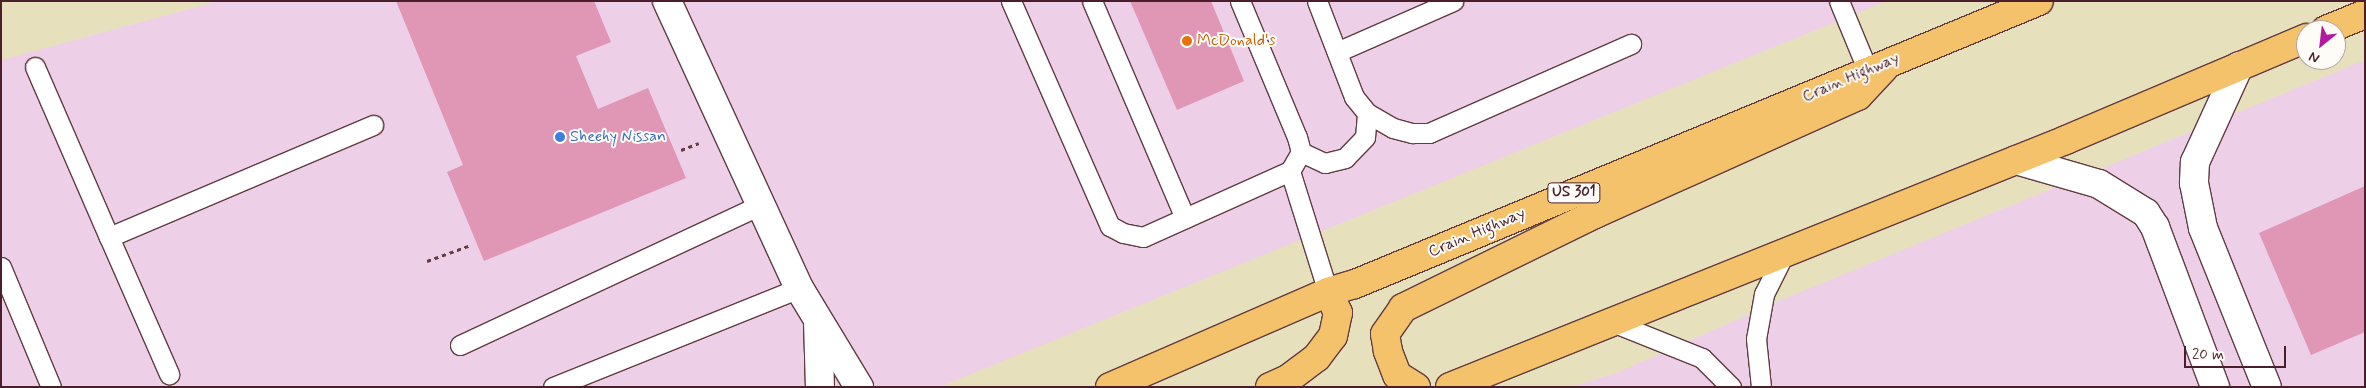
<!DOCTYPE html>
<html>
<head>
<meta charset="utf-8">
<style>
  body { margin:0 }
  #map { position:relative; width:2366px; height:388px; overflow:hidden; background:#e7e0bd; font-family:Mynerve,sans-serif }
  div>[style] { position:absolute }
  .built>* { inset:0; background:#edd0e8 }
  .building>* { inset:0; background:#e096b5 }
  .path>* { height:3px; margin-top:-1.5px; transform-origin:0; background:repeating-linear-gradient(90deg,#623c41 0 4px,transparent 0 8px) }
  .roads { filter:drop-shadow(1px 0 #623c41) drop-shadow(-1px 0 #623c41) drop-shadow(0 1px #623c41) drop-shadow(0 -1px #623c41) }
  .lane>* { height:19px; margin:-9.5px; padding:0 9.5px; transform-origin:9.5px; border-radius:9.5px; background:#fff }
  .street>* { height:28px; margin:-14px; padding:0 14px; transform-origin:14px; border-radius:14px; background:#fff }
  .highway>* { height:28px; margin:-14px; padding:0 14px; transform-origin:14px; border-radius:14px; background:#f3c26a }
  .dots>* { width:14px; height:14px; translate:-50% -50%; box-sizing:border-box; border:2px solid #fdfcf7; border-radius:50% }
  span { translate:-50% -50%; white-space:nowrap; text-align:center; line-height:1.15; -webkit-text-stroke:4px #fdfcf7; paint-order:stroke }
  .shield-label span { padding:1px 4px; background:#fdfcf7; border:1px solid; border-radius:4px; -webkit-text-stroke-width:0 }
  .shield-label { font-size:15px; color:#4a1f2b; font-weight:700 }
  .food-label { font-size:16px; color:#c56008 }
  .left { translate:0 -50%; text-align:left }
  .street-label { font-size:16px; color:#4a1f2b }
  .shop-label { font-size:16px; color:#366cbe }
  .frame { position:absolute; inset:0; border:2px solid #4a1f2b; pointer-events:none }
  .north { position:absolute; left:2296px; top:20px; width:50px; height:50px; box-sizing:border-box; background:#fdfcf7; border:1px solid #b5a4a5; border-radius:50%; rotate:209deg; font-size:14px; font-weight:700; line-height:20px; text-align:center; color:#4a1f2b }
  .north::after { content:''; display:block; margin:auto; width:18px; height:22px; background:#b5179e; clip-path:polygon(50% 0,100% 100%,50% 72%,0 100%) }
  .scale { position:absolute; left:2184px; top:346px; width:102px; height:22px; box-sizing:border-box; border:2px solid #4a1f2b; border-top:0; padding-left:6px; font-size:15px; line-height:18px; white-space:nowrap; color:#4a1f2b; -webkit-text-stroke:4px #fdfcf7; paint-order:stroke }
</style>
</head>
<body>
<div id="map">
  <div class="built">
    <i style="clip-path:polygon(219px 1px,1887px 1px,939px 387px,1px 387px,1px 60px)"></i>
    <i style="clip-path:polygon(2365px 60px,2365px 387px,1569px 387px,1614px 374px,1786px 298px)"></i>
  </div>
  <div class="building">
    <i style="clip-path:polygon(396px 1px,594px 1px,611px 42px,576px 56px,598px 109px,648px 88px,686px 178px,484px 261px,447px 172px,463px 165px)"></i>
    <i style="clip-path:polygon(1130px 1px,1211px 1px,1244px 81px,1177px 110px)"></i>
    <i style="clip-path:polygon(2365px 186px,2365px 332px,2311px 355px,2259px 233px)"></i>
  </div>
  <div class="path">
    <i style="left:681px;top:150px;width:19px;rotate:-21deg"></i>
    <i style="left:427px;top:261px;width:47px;rotate:-20deg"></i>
  </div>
  <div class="roads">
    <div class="lane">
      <i style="left:1011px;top:1px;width:246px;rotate:66.3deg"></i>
      <i style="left:1110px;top:226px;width:15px;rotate:28deg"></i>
      <i style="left:1123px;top:233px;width:20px;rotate:11deg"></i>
      <i style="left:1143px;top:237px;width:161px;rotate:-24.2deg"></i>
      <i style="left:1290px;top:171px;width:127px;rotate:72.6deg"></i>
      <i style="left:1092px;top:1px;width:236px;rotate:66.8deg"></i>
      <i style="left:1240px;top:1px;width:147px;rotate:67.3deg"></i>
      <i style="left:1297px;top:137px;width:16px;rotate:75deg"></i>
      <i style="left:1301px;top:152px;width:22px;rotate:120deg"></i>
      <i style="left:1317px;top:1px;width:103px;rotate:68.9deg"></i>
      <i style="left:1354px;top:97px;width:21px;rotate:51deg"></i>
      <i style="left:1367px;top:113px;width:30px;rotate:30deg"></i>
      <i style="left:1393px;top:128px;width:20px;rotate:15deg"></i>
      <i style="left:1412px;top:133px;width:17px"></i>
      <i style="left:1429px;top:133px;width:221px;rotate:-23.8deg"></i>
      <i style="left:1839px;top:1px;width:76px;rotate:67.5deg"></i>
      <i style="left:1337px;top:52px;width:127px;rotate:-23.7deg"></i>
      <i style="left:35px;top:67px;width:185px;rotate:66.5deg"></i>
      <i style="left:109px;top:237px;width:287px;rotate:-23deg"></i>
      <i style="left:1301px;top:152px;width:26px;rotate:25deg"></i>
      <i style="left:1325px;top:163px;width:21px;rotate:-14deg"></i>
      <i style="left:1345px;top:158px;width:29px;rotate:-46deg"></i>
      <i style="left:1365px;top:137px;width:24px;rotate:-85deg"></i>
      <i style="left:109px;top:237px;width:150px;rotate:66.3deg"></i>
      <i style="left:1px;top:267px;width:130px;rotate:67.4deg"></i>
      <i style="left:1612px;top:322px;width:97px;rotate:21.8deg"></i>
      <i style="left:1702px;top:358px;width:41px;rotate:45deg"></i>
      <i style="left:460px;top:345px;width:331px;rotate:-25deg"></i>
      <i style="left:553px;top:387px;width:265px;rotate:-21.9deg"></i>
      <i style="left:1761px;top:387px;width:48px;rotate:-95.9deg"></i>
      <i style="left:1756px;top:339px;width:46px;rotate:-79.9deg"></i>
      <i style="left:1764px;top:294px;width:47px;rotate:-63.4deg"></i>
    </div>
    <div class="street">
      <i style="left:667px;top:1px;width:316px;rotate:65.3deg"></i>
      <i style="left:799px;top:288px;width:116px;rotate:58.8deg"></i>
      <i style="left:2239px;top:66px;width:106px;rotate:114.6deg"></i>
      <i style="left:2195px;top:162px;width:21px;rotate:93deg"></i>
      <i style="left:2194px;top:183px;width:46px;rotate:78.7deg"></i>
      <i style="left:2203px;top:228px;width:171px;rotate:68.1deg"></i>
      <i style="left:2016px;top:160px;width:86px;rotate:16.1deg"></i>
      <i style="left:2099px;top:184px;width:55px;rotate:31.7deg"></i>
      <i style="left:2146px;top:213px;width:17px;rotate:57deg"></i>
      <i style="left:2155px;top:227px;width:171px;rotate:69.4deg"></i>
      <i style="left:818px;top:321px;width:66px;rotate:88.3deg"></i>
    </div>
    <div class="highway">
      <i style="left:2326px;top:30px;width:42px;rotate:-22.3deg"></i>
      <i style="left:1110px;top:387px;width:238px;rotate:-23.5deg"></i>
      <i style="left:1328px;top:292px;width:28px;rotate:-17deg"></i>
      <i style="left:1355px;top:284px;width:740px;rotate:-22.48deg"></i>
      <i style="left:1270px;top:387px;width:20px;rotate:-24deg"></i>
      <i style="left:1288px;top:379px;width:36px;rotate:-37deg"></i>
      <i style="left:1317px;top:357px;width:26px;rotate:-53deg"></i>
      <i style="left:1333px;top:336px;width:24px;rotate:-78deg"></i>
      <i style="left:1338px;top:313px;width:23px;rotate:-115deg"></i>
      <i style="left:1416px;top:387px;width:22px;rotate:-148deg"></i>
      <i style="left:1397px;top:375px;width:26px;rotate:-111deg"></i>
      <i style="left:1388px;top:351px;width:17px;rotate:-100deg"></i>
      <i style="left:1385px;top:334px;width:32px;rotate:-55deg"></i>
      <i style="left:1403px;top:308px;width:214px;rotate:-26.1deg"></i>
      <i style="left:1595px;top:214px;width:288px;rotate:-24.2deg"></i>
      <i style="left:1858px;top:96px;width:38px;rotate:-47deg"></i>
      <i style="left:1450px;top:387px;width:664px;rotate:-21.85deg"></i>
      <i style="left:2066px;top:140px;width:261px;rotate:-23deg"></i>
    </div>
  </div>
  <div class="dots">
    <i style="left:1187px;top:41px;background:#e8710a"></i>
    <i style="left:560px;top:137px;background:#3f7fe0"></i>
  </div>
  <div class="shield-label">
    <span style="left:1574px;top:193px">US 301</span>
  </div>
  <div class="food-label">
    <span class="left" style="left:1197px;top:41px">McDonald's</span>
  </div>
  <div class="street-label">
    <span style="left:1851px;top:78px;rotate:-23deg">Crain Highway</span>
    <span style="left:1477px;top:233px;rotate:-23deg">Crain Highway</span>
  </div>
  <div class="shop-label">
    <span class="left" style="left:570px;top:137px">Sheehy Nissan</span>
  </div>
  <div class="frame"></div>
  <div class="north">N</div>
  <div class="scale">20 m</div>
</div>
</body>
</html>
